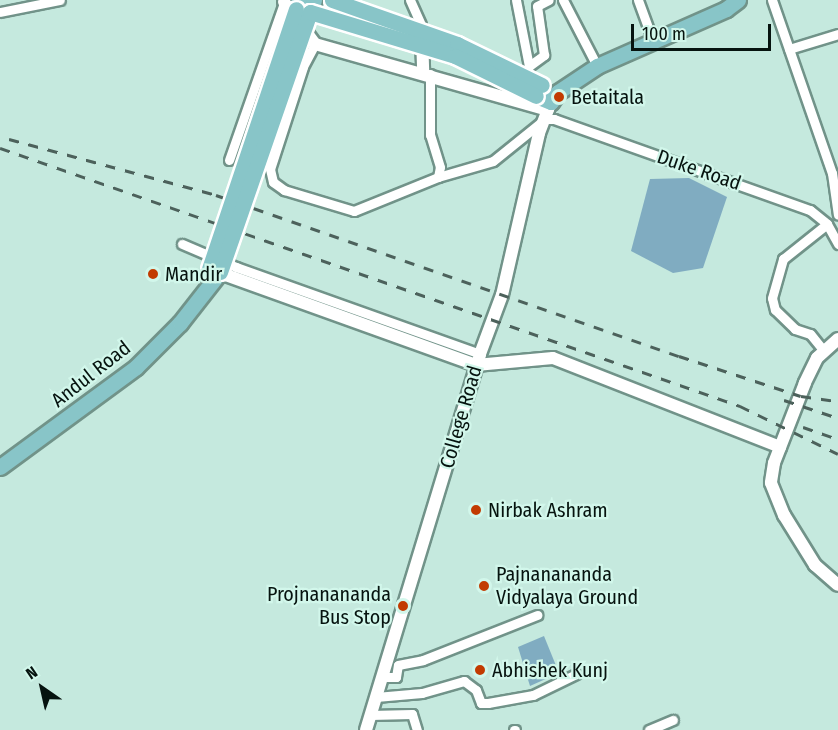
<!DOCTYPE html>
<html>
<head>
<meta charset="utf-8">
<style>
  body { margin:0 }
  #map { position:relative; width:838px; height:730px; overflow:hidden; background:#c5e9de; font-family:"Fira Sans Condensed",sans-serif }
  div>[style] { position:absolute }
  .water>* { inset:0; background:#80acc1 }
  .roads { filter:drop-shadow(2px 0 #719389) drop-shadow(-2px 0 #719389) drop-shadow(0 2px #719389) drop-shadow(0 -2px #719389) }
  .minor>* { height:9px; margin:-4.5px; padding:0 4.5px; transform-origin:4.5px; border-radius:4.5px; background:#fff }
  .tertiary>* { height:12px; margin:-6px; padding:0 6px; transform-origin:6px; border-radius:6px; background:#fff }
  .primary>* { height:15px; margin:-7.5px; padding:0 7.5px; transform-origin:7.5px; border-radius:7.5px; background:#88c5c8 }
  .rail>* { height:3px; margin-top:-1.5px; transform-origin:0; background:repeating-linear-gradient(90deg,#4c615b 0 10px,transparent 0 20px) }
  .bridges { filter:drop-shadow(2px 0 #fff) drop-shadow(-2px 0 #fff) drop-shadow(0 2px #fff) drop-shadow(0 -2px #fff) }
  .primary-bridge>* { height:15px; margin:-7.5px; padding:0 7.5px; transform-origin:7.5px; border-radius:7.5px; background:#88c5c8 }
  .dots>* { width:16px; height:16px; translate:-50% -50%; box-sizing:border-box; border:3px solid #d2f7eb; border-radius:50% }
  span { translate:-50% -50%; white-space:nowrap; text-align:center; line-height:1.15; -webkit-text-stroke:4.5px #d2f7eb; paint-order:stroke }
  .poi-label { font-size:20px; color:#06130f }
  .left { translate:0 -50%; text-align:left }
  .right { translate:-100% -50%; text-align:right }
  .street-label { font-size:20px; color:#06130f }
  .north { position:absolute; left:12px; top:658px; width:60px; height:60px; -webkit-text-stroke:4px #d2f7eb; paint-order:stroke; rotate:326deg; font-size:16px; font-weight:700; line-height:24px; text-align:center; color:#06130f }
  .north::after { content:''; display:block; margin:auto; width:21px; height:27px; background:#06130f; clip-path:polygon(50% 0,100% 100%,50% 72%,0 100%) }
  .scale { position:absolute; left:631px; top:24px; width:140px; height:27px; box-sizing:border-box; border:3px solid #06130f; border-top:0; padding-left:8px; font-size:18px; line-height:21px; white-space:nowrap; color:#06130f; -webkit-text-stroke:4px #d2f7eb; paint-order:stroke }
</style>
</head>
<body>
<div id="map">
  <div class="water">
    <i style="clip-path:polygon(689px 178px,727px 197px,703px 268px,673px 273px,631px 251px,650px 179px)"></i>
    <i style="clip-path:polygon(544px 636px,559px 673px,530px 686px,518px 647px)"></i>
  </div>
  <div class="roads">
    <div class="minor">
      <i style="left:410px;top:0;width:27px;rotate:66deg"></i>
      <i style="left:516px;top:0;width:67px;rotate:78.9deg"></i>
      <i style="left:529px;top:66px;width:14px;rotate:115deg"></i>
      <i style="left:563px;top:0;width:74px;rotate:62.7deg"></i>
      <i style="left:638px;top:0;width:44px;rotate:69.9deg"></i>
      <i style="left:772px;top:0;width:183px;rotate:70.9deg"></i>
      <i style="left:832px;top:173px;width:42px;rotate:81.9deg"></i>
      <i style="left:0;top:12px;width:61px;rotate:-11.3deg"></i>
      <i style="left:315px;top:44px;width:26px;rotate:118deg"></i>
      <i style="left:303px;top:67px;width:107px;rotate:107.9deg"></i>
      <i style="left:270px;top:169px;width:13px;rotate:77deg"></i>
      <i style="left:273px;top:182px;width:14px;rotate:36deg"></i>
      <i style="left:284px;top:190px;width:73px;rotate:16.7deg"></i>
      <i style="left:354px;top:211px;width:91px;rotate:-22deg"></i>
      <i style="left:438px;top:177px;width:10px;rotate:-79deg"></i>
      <i style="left:440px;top:167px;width:34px;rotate:-107deg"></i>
      <i style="left:430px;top:135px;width:61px;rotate:-90deg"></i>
      <i style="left:789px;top:49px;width:51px;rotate:-17deg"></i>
      <i style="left:529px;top:66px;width:19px;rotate:-36deg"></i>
      <i style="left:544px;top:55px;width:49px;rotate:-98.1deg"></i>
      <i style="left:537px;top:6px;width:13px;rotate:-27deg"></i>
      <i style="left:229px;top:160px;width:170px;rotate:-70.7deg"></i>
      <i style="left:438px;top:177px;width:57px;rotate:-16.2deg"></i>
      <i style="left:493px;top:161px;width:67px;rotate:-38.9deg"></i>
      <i style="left:545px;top:119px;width:9px"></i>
      <i style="left:554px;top:119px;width:272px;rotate:19.6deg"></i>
      <i style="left:810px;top:210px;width:22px;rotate:39deg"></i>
      <i style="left:827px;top:224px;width:23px;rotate:61deg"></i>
      <i style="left:182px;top:244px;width:59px;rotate:23.1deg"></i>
      <i style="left:236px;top:267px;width:259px;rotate:19.6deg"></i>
      <i style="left:824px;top:351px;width:22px;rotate:-129deg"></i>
      <i style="left:810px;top:334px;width:16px;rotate:-162deg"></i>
      <i style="left:795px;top:329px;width:28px;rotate:-136deg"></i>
      <i style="left:775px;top:310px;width:12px;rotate:-104deg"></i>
      <i style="left:772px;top:298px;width:41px;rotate:-74.2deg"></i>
      <i style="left:783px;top:259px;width:56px;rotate:-38.5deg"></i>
      <i style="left:382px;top:677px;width:14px"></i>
      <i style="left:396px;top:677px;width:12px;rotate:-81deg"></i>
      <i style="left:398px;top:665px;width:25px;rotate:-11deg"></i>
      <i style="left:423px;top:660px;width:123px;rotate:-21.5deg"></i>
      <i style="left:376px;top:697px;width:46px;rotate:-5deg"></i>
      <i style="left:422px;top:693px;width:44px;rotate:-15.9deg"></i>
      <i style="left:464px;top:681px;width:15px;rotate:37deg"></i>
      <i style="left:476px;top:690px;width:14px;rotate:69deg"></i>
      <i style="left:481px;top:703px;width:7px"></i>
      <i style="left:488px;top:703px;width:46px;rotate:-10.1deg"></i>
      <i style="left:533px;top:695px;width:48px;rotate:-26deg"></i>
      <i style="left:370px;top:715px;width:42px;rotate:-1.4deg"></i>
      <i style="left:412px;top:714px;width:17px;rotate:73deg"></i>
      <i style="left:514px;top:730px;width:1px"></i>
      <i style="left:649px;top:730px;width:26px;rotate:-23deg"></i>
    </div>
    <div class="tertiary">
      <i style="left:284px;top:2px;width:52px;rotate:53.6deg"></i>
      <i style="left:315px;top:44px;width:242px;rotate:15.8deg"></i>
      <i style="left:422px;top:37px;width:35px;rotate:88deg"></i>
      <i style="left:212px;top:270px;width:281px;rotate:19.8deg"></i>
      <i style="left:476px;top:365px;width:77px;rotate:-5.2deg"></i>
      <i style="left:553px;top:358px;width:244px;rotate:21.4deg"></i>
      <i style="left:838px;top:339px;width:28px;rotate:138deg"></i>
      <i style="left:817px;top:358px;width:28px;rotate:116deg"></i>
      <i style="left:805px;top:383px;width:86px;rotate:111.2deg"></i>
      <i style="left:774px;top:463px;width:20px;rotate:99deg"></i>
      <i style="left:771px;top:483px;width:35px;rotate:68deg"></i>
      <i style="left:784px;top:515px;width:59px;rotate:58.2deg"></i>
      <i style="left:815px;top:565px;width:30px;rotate:41deg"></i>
      <i style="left:366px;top:730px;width:393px;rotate:-73.1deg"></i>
      <i style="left:480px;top:354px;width:63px;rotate:-69.6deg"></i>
      <i style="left:502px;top:295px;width:166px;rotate:-77.1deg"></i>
      <i style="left:539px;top:133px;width:33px;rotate:-69deg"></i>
    </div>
    <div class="primary">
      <i style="left:299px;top:0;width:9px;rotate:108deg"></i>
      <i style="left:296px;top:9px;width:14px;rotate:12deg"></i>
      <i style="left:310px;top:12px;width:13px;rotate:-72deg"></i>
      <i style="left:536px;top:96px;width:16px;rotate:22deg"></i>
      <i style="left:551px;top:102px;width:12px;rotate:-55deg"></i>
      <i style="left:558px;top:92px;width:47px;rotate:-33.7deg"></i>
      <i style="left:597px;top:66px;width:141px;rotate:-23.8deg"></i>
      <i style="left:726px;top:9px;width:15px;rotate:-37deg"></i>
      <i style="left:0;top:467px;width:169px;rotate:-36.3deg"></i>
      <i style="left:136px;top:367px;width:62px;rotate:-45deg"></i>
      <i style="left:180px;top:323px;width:65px;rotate:-51.9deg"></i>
    </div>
  </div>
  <div class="rail">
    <i style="left:9px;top:139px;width:214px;rotate:15.1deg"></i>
    <i style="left:216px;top:195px;width:490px;rotate:19.2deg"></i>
    <i style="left:679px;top:356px;width:128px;rotate:18.2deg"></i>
    <i style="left:801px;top:396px;width:37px;rotate:8deg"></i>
    <i style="left:0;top:148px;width:784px;rotate:19.22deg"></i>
    <i style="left:740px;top:406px;width:109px;rotate:26.1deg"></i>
    <i style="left:784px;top:400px;width:57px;rotate:18.4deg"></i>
    <i style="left:803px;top:427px;width:37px;rotate:19deg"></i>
  </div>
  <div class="bridges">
    <div class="primary-bridge">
      <i style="left:332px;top:0;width:133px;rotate:19.4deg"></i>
      <i style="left:457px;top:44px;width:94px;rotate:25.8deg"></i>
      <i style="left:209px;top:269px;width:274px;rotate:-71.5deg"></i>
      <i style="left:220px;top:272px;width:275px;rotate:-70.9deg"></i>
      <i style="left:310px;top:12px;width:152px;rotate:16.9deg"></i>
      <i style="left:455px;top:56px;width:90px;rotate:26.3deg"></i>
    </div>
  </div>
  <div class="dots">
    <i style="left:559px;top:97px;background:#c23b01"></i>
    <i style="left:153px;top:274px;background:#c23b01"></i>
    <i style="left:476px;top:510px;background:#c23b01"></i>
    <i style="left:484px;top:586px;background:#c23b01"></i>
    <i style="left:403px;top:606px;background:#c23b01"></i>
    <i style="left:480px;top:670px;background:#c23b01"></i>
  </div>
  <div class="poi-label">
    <span class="left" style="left:571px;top:97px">Betaitala</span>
    <span class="left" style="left:165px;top:274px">Mandir</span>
    <span class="left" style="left:488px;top:510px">Nirbak Ashram</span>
    <span class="left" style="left:496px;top:586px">Pajnanananda<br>Vidyalaya Ground</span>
    <span class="right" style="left:391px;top:606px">Projnanananda<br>Bus Stop</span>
    <span class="left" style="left:492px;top:670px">Abhishek Kunj</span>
  </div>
  <div class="street-label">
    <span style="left:699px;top:170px;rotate:19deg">Duke Road</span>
    <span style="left:91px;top:374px;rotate:-38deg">Andul Road</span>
    <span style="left:461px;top:417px;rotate:-74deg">College Road</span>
  </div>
  <div class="north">N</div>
  <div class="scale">100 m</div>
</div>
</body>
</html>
